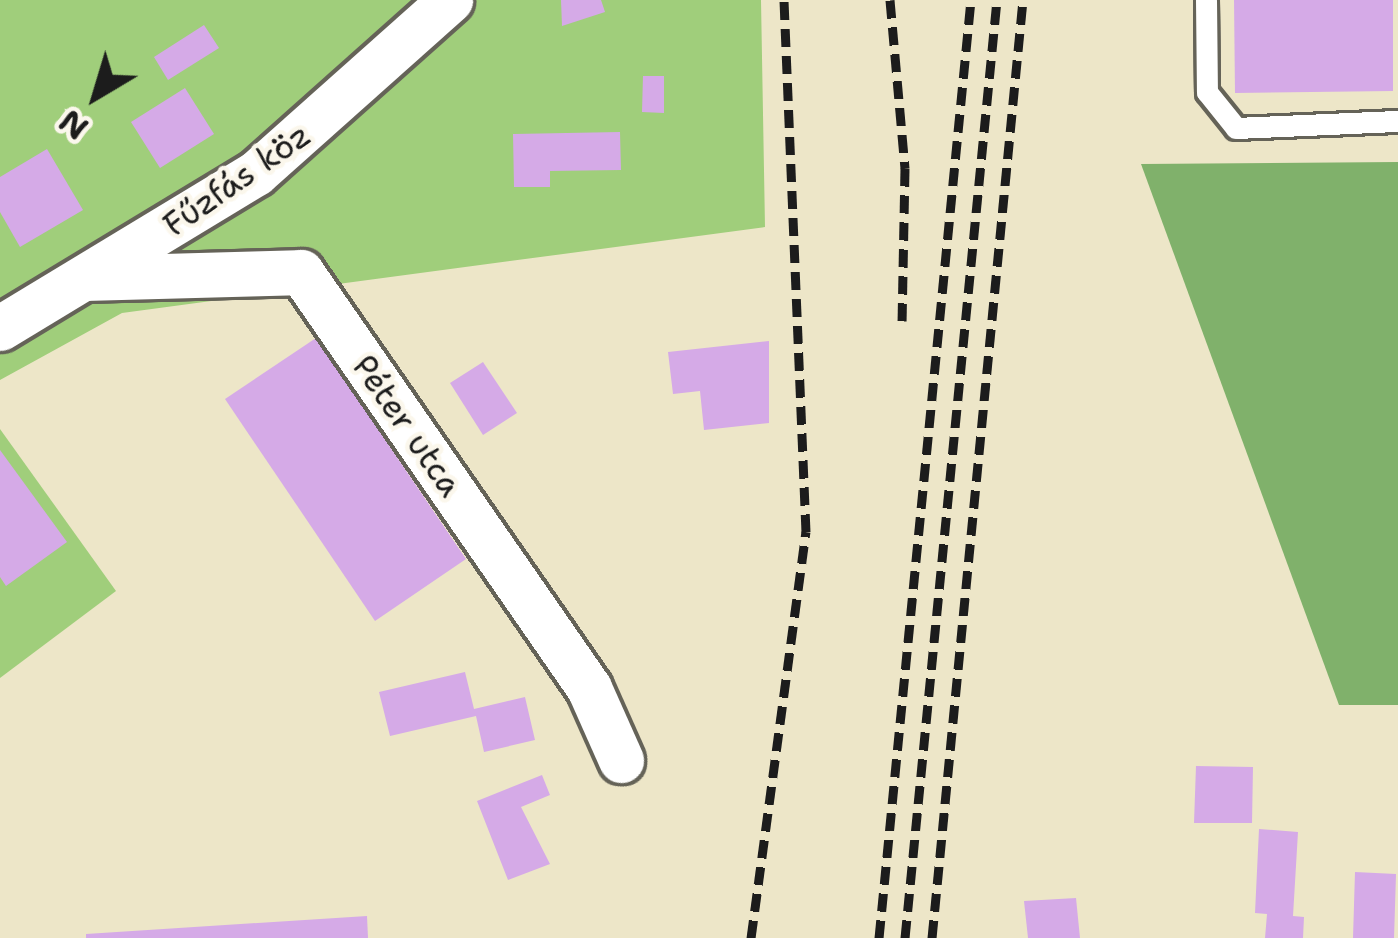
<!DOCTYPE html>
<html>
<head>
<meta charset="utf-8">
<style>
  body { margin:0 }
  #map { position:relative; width:1398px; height:938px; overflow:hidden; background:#ede6c8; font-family:"Shantell Sans",sans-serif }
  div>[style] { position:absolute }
  .green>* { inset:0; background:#a0ce7b }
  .forest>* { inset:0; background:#80b16b }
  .building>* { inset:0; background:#d5aae7 }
  .roads { filter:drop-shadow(3px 0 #656358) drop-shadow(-3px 0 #656358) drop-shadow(0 3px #656358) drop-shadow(0 -3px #656358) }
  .service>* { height:21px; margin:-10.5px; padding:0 10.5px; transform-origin:10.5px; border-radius:10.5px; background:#fff }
  .minor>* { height:45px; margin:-22.5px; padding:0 22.5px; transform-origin:22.5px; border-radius:22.5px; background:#fff }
  .rail>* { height:9px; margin-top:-4.5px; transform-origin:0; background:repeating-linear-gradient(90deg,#1c1c1c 0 18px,transparent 0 27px) }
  span { translate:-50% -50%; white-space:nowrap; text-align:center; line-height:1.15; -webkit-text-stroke:9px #fbf7ec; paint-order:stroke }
  .street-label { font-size:33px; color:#1c1c1c }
  .north { position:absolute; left:36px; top:36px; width:120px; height:120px; -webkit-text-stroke:9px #fbf7ec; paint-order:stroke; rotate:218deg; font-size:33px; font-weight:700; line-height:48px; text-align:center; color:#1c1c1c }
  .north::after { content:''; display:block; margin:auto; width:42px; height:54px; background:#1c1c1c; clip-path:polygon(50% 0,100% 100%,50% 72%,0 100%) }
</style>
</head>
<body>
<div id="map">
  <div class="green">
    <i style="clip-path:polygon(0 0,761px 0,765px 227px,122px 313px,0 380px)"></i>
    <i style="clip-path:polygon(0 429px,116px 591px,0 678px)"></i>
  </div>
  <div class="forest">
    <i style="clip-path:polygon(1398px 162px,1398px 705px,1339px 705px,1141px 164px)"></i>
  </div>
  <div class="building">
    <i style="clip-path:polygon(561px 0,601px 0,605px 12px,562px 26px)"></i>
    <i style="clip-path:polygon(1234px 0,1393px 0,1393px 91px,1235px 93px)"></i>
    <i style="clip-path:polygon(204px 25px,219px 48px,168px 80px,154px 57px)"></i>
    <i style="clip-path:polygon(643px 76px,664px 76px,664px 113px,642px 112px)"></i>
    <i style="clip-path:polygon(185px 88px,214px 134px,160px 168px,131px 122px)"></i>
    <i style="clip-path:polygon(620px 132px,621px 170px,550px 171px,550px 187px,514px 187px,513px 134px)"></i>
    <i style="clip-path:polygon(47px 149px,83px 210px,20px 247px,0 212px,0 177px)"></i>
    <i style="clip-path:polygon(316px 338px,466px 559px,375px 621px,225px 399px)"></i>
    <i style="clip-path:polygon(769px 341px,769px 423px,704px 430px,700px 391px,673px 394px,668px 352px)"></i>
    <i style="clip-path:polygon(483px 362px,517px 413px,483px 435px,450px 383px)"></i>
    <i style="clip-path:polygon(0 450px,67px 542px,6px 586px,0 577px)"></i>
    <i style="clip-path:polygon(465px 672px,474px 709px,525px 697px,535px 740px,484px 752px,476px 716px,390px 736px,379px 692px)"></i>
    <i style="clip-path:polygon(1196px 766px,1253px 767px,1252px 823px,1194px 823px)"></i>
    <i style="clip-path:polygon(542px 775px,550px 795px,521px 807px,550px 864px,508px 880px,477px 801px)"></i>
    <i style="clip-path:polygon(1259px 829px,1298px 832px,1293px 916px,1304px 917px,1303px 938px,1265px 938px,1267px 914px,1255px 913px)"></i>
    <i style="clip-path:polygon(1355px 872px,1396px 874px,1394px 938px,1353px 938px)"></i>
    <i style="clip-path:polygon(1076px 898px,1080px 938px,1028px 938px,1024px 901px)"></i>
    <i style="clip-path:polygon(367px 916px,368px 938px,86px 938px,86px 934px)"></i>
  </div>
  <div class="roads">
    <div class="service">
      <i style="left:1206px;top:0;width:92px;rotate:89.4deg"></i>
      <i style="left:1207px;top:92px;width:46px;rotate:51.1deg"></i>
      <i style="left:1236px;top:128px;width:162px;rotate:-2.5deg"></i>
    </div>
    <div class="minor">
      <i style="left:88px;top:278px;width:213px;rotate:-1.6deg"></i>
      <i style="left:301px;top:272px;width:506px;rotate:55.3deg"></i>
      <i style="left:589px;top:688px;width:79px;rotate:66deg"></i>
      <i style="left:0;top:328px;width:299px;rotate:-31.2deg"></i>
      <i style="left:256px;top:173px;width:260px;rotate:-41.7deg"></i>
    </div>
  </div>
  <div class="rail">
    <i style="left:890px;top:0;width:169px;rotate:84.9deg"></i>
    <i style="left:905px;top:168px;width:153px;rotate:91.1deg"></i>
    <i style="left:751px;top:938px;width:410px;rotate:-82.3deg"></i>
    <i style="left:806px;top:532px;width:532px;rotate:-92.37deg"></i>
    <i style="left:879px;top:938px;width:943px;rotate:-84.4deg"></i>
    <i style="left:905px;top:938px;width:943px;rotate:-84.4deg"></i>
    <i style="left:932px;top:938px;width:942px;rotate:-84.46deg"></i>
  </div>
  <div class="street-label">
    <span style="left:237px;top:180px;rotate:-35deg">Fűzfás köz</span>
    <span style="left:407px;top:426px;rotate:55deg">Péter utca</span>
  </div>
  <div class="north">N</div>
</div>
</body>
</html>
